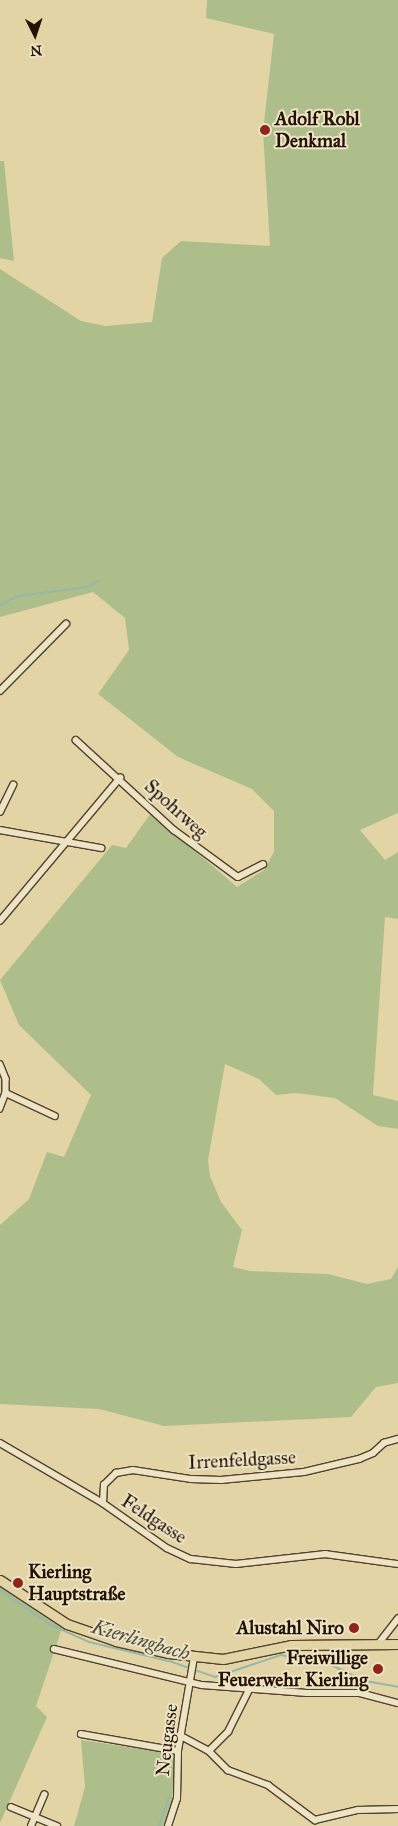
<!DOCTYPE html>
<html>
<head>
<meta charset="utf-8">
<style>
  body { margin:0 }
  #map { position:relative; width:398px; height:1826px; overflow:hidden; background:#e3d4a6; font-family:"IM FELL Great Primer",serif }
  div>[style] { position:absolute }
  .green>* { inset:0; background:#aebe8b }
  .stream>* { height:2px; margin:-1px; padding:0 1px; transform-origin:1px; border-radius:1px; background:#95b8a8 }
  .roads { filter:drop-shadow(1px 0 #53422c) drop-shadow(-1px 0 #53422c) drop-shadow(0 1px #53422c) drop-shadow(0 -1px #53422c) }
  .minor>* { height:5.5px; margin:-2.75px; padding:0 2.75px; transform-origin:2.75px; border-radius:2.75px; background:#ede3c5 }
  .primary>* { height:9px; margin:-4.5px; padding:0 4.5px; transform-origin:4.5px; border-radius:4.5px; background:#e3d4a6 }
  .dots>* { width:14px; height:14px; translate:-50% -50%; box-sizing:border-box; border:2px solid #ede3c5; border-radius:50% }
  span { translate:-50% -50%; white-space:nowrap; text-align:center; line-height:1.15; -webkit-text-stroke:4px #ede3c5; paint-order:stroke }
  .poi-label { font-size:19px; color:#231203; font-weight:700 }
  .left { translate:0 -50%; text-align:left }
  .right { translate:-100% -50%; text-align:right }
  .street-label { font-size:19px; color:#231203 }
  .water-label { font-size:20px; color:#4b4c3d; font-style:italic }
  .north { position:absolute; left:10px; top:10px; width:50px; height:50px; -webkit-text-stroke:4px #ede3c5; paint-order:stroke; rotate:176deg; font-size:14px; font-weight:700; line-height:20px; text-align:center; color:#231203 }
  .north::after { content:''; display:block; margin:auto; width:18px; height:22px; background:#231203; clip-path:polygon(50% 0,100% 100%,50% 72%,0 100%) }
</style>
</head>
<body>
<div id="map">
  <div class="green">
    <i style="clip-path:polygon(207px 0,398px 0,398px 813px,360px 830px,385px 860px,398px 852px,398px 919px,385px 917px,373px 1095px,398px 1101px,398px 1129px,378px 1126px,335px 1098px,296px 1093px,276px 1095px,259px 1079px,225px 1064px,208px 1160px,210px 1176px,221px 1202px,242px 1230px,233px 1267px,250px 1271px,328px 1274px,367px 1284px,391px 1279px,398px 1267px,398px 1383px,376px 1387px,351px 1417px,164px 1426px,99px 1409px,0 1404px,0 1225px,29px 1199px,47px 1152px,64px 1157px,91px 1095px,19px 1025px,0 980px,112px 845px,126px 848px,151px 813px,237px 887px,264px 870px,274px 852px,274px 811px,252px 789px,178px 757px,98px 694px,129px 650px,125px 618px,93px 592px,0 617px,0 269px,81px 321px,105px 326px,152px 322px,162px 258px,181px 241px,270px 246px,263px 131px,274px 34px,206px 18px)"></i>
    <i style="clip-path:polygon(0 161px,4px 161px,14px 261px,0 258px)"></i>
    <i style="clip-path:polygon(0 1587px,62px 1628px,36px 1706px,47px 1717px,0 1823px)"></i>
    <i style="clip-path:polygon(81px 1740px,175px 1754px,172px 1804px,164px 1826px,74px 1826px,85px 1787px)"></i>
  </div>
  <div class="stream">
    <i style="left:0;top:605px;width:20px;rotate:-27deg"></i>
    <i style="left:18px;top:596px;width:71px;rotate:-7.3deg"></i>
    <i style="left:88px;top:587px;width:11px;rotate:-34deg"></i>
    <i style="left:0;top:1590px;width:62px;rotate:34.5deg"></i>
    <i style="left:51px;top:1625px;width:42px;rotate:24.1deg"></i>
    <i style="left:89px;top:1642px;width:85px;rotate:13.5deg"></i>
    <i style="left:172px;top:1662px;width:46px;rotate:19.2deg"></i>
    <i style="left:215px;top:1677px;width:70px;rotate:-18.4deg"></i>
    <i style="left:281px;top:1655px;width:51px;rotate:11.3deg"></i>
    <i style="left:331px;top:1665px;width:38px;rotate:25deg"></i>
    <i style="left:365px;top:1681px;width:34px;rotate:10deg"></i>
    <i style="left:159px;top:1826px;width:31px;rotate:-71deg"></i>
  </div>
  <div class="roads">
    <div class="minor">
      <i style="left:0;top:691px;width:94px;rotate:-45.4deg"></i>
      <i style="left:76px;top:740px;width:133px;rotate:42.6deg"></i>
      <i style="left:174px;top:830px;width:79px;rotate:36.3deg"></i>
      <i style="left:238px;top:877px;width:28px;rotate:-27deg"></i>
      <i style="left:0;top:812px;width:30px;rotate:-64deg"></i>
      <i style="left:0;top:830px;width:103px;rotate:10.1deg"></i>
      <i style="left:0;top:921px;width:187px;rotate:-50deg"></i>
      <i style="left:0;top:1064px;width:16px;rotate:68deg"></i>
      <i style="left:6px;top:1079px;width:14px;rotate:90deg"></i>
      <i style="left:6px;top:1093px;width:17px;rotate:111deg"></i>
      <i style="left:6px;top:1093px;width:54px;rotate:25.1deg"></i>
      <i style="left:0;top:1443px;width:119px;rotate:30.2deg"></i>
      <i style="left:103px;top:1503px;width:78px;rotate:35.1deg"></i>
      <i style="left:167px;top:1548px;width:26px;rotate:25deg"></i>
      <i style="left:191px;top:1559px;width:45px;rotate:6.3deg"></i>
      <i style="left:236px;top:1564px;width:90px;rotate:-6.4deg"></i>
      <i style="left:325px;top:1554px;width:74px;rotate:7.8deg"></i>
      <i style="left:103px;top:1503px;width:18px;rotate:-87deg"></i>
      <i style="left:104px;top:1485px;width:17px;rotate:-45deg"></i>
      <i style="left:116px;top:1473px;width:17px;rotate:-10deg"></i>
      <i style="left:133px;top:1470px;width:59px;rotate:8.8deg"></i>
      <i style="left:191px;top:1479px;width:30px;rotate:2deg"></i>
      <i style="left:221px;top:1480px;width:83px;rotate:-5.5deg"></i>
      <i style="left:304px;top:1472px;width:57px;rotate:-13.3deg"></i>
      <i style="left:359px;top:1459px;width:15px;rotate:-23deg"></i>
      <i style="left:373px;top:1453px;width:15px;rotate:-42deg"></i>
      <i style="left:384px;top:1443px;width:15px;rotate:-16deg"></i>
      <i style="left:379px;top:1643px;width:31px;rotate:-52deg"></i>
      <i style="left:54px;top:1649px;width:152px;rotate:13.7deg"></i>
      <i style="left:202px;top:1685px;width:105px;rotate:4.4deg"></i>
      <i style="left:307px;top:1693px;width:53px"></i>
      <i style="left:360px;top:1693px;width:39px;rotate:15deg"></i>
      <i style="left:81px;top:1734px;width:98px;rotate:9.9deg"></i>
      <i style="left:181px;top:1736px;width:32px;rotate:28deg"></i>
      <i style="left:209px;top:1751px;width:27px;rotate:45deg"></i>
      <i style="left:228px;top:1770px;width:43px;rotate:20.6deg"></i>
      <i style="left:268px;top:1785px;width:59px;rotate:36.7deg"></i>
      <i style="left:315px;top:1820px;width:44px;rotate:-13.1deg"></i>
      <i style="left:358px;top:1810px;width:40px;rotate:-1.4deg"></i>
      <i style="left:209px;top:1751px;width:27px;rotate:-45deg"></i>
      <i style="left:228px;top:1732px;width:47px;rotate:-63.4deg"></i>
      <i style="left:11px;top:1807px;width:50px;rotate:22.4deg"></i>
      <i style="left:31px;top:1826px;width:34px;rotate:-67deg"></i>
      <i style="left:168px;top:1826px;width:28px;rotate:-72deg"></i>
      <i style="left:177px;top:1799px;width:48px;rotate:-88.8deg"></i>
      <i style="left:178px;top:1751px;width:95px;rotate:-80.3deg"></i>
    </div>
    <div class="primary">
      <i style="left:0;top:1580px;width:80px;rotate:33.3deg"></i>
      <i style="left:67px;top:1624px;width:52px;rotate:19.1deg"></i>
      <i style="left:116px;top:1641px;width:53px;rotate:13deg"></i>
      <i style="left:168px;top:1653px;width:55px;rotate:6.2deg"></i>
      <i style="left:223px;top:1659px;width:69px;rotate:-11.6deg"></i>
      <i style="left:291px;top:1645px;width:107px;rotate:-0.5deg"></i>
    </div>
  </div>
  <div class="dots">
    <i style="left:265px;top:130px;background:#8f2418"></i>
    <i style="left:18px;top:1583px;background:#8f2418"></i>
    <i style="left:354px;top:1628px;background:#8f2418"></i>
    <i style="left:378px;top:1669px;background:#8f2418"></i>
  </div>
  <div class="poi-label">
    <span class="left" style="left:275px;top:130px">Adolf Robl<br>Denkmal</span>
    <span class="left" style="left:28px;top:1583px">Kierling<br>Hauptstraße</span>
    <span class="right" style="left:344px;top:1628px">Alustahl Niro</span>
    <span class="right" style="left:368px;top:1669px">Freiwillige<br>Feuerwehr Kierling</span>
  </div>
  <div class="street-label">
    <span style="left:176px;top:809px;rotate:42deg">Spohrweg</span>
    <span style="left:242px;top:1460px;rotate:-3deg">Irrenfeldgasse</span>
    <span style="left:154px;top:1519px;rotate:33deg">Feldgasse</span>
    <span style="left:167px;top:1740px;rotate:-83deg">Neugasse</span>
  </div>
  <div class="water-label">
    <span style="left:141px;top:1640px;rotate:16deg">Kierlingbach</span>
  </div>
  <div class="north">N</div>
</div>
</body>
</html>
